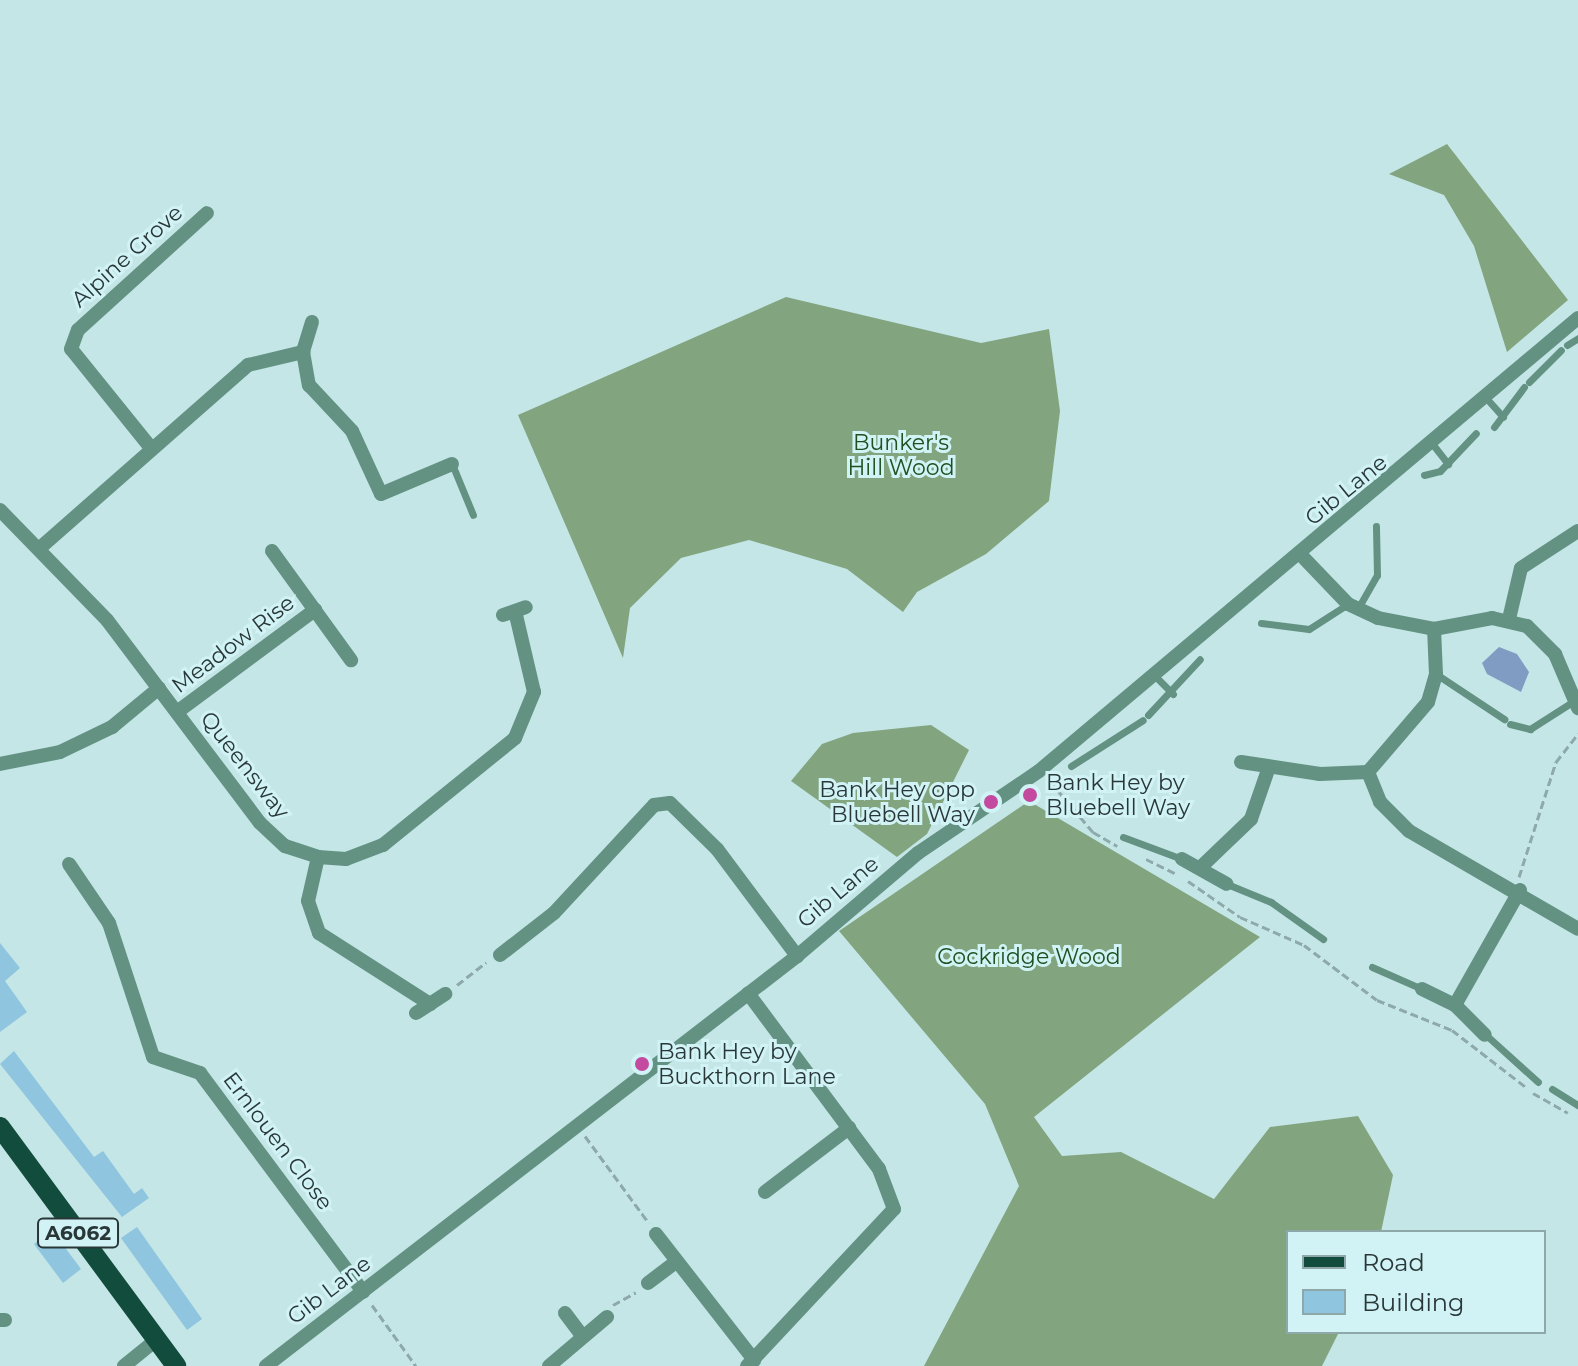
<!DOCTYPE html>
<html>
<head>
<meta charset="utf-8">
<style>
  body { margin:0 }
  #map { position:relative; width:1578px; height:1366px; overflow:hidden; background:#c4e6e7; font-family:Montserrat,sans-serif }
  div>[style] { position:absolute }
  .forest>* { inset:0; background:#82a580 }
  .water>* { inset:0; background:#809cc3 }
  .building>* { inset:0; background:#8fc5de }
  .path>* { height:3px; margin-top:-1.5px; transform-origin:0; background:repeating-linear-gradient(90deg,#8ea9aa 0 8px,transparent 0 12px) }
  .lane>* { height:7px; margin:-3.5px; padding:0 3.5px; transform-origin:3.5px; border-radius:3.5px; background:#639283 }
  .street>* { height:14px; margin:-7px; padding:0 7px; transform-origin:7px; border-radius:7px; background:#639283 }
  .primary>* { height:20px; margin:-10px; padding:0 10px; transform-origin:10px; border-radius:10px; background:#124c3d }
  .dots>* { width:22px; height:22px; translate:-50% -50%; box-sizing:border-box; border:4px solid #d1f3f5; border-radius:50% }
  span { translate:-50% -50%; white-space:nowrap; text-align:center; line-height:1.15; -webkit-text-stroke:6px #d1f3f5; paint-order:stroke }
  .shield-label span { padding:2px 6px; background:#d1f3f5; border:2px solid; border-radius:6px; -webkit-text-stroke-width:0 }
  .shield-label { font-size:20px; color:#2a3738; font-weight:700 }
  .street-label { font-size:22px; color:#2a3738 }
  .park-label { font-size:22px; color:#1f5120 }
  .poi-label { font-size:22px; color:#2a3738 }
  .left { translate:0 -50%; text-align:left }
  .right { translate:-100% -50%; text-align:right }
  .legend { position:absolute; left:1286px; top:1230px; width:260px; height:104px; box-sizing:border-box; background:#d1f3f5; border:2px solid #8ea8a9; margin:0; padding:10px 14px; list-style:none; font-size:24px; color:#2a3738 }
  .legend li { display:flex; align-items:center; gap:16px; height:40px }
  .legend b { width:40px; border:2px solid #8ea8a9 }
</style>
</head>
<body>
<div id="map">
  <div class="forest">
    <i style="clip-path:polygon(1447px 144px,1568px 300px,1507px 352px,1474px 246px,1444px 195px,1389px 174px)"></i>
    <i style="clip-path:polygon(786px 297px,981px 343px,1049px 329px,1060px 411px,1049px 501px,986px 554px,917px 592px,903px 612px,847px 569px,749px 540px,681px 558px,630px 608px,623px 658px,518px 415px)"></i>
    <i style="clip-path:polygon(931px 725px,969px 750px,927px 834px,897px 857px,791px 781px,822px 744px,853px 733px)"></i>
    <i style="clip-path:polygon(1029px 801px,1260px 937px,1034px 1117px,1062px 1156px,1121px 1152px,1214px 1199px,1270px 1127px,1358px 1116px,1393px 1175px,1381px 1232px,1288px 1232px,1288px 1332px,1339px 1332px,1322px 1366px,924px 1366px,1019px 1186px,985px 1104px,839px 931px)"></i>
  </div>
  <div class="water">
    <i style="clip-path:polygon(1499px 647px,1517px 654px,1529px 672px,1521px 692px,1487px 674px,1482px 663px)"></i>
  </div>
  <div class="building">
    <i style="clip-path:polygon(0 943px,20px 968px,5px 981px,27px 1012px,0 1032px)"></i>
    <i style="clip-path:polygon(14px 1051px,94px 1157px,103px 1151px,134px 1194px,142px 1188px,149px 1198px,122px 1217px,0 1064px)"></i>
    <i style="clip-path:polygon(137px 1227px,202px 1319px,187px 1330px,121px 1238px)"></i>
    <i style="clip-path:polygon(52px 1230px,81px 1269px,63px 1283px,34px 1244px)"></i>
  </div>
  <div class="path">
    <i style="left:1049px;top:780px;width:68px;rotate:49.8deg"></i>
    <i style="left:1093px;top:832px;width:28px;rotate:30deg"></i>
    <i style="left:1146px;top:859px;width:32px;rotate:26deg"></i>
    <i style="left:1519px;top:877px;width:121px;rotate:-72.2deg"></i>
    <i style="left:1556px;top:762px;width:36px;rotate:-52deg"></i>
    <i style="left:1188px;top:881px;width:63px;rotate:34.7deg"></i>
    <i style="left:1240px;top:917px;width:70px;rotate:23.6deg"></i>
    <i style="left:1304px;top:945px;width:91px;rotate:37deg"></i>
    <i style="left:1377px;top:1000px;width:81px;rotate:21.8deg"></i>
    <i style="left:1452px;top:1030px;width:95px;rotate:37.7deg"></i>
    <i style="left:457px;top:985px;width:37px;rotate:-38deg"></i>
    <i style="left:1533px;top:1093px;width:40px;rotate:29.7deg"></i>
    <i style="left:585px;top:1136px;width:108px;rotate:53.7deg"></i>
    <i style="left:372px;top:1305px;width:75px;rotate:54.2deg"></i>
    <i style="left:613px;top:1305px;width:26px;rotate:-29deg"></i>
  </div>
  <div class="lane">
    <i style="left:1567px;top:345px;width:13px;rotate:-32deg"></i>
    <i style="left:1529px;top:382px;width:45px;rotate:-45deg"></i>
    <i style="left:1487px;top:399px;width:24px;rotate:48deg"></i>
    <i style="left:1494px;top:427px;width:50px;rotate:-53.1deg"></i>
    <i style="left:1434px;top:446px;width:23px;rotate:52deg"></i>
    <i style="left:452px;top:464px;width:55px;rotate:67.6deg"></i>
    <i style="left:1424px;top:475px;width:16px;rotate:-14deg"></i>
    <i style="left:1440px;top:471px;width:52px;rotate:-46.5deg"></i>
    <i style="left:1357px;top:610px;width:40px;rotate:-60.3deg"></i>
    <i style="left:1377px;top:575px;width:49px;rotate:-91.2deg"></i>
    <i style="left:1261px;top:623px;width:48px;rotate:7.1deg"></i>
    <i style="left:1309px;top:629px;width:46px;rotate:-32.7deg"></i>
    <i style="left:1436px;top:674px;width:82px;rotate:33.5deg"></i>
    <i style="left:1156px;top:677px;width:24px;rotate:45deg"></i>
    <i style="left:1148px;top:715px;width:76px;rotate:-47.1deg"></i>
    <i style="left:1510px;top:724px;width:21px;rotate:14deg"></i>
    <i style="left:1530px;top:729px;width:52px;rotate:-32.5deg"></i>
    <i style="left:1071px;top:766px;width:85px;rotate:-32.6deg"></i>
    <i style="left:1123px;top:837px;width:63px;rotate:20.4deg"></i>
    <i style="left:1227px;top:884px;width:48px;rotate:22.2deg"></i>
    <i style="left:1271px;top:902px;width:64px;rotate:35.4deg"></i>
    <i style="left:1372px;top:967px;width:55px;rotate:23.7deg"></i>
    <i style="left:1486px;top:1035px;width:70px;rotate:42.1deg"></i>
    <i style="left:1552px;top:1089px;width:31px;rotate:32deg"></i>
  </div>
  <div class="street">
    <i style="left:312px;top:322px;width:31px;rotate:107deg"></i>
    <i style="left:303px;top:352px;width:34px;rotate:80deg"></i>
    <i style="left:309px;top:385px;width:63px;rotate:46.9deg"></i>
    <i style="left:352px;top:431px;width:69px;rotate:65.3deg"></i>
    <i style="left:381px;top:494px;width:77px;rotate:-22.9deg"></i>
    <i style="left:151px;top:448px;width:127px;rotate:-128.9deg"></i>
    <i style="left:71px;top:349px;width:20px;rotate:-70deg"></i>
    <i style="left:78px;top:330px;width:174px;rotate:-42.2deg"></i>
    <i style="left:0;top:510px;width:153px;rotate:45.8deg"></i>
    <i style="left:107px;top:620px;width:254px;rotate:53deg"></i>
    <i style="left:260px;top:823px;width:34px;rotate:43deg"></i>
    <i style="left:285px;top:846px;width:35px;rotate:18deg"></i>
    <i style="left:318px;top:857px;width:28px;rotate:4deg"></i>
    <i style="left:346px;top:859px;width:40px;rotate:-21deg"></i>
    <i style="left:383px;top:845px;width:170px;rotate:-39deg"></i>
    <i style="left:515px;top:738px;width:50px;rotate:-67.6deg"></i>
    <i style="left:534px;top:692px;width:83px;rotate:-103.2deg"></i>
    <i style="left:41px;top:547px;width:276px;rotate:-41.3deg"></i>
    <i style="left:248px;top:365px;width:57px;rotate:-13.3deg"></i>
    <i style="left:272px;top:551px;width:135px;rotate:54.1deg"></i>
    <i style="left:1301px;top:555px;width:68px;rotate:46.2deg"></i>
    <i style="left:1348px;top:604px;width:33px;rotate:25deg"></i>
    <i style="left:1378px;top:618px;width:57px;rotate:11.1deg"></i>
    <i style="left:1434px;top:629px;width:59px;rotate:-10.7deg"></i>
    <i style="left:1492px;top:618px;width:36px;rotate:13deg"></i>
    <i style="left:1527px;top:626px;width:40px;rotate:45deg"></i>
    <i style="left:1555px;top:654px;width:59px;rotate:66.9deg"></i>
    <i style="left:503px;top:615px;width:24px;rotate:-19deg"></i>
    <i style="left:1509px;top:619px;width:52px;rotate:-76.8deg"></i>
    <i style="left:1521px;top:568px;width:68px;rotate:-33deg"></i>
    <i style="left:177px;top:712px;width:172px;rotate:-36.5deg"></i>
    <i style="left:1241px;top:762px;width:80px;rotate:8.6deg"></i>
    <i style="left:1320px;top:774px;width:48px;rotate:-2.4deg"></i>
    <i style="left:1368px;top:772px;width:92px;rotate:-49.4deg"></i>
    <i style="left:1428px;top:702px;width:29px;rotate:-74deg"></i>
    <i style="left:1436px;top:674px;width:45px;rotate:-92.5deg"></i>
    <i style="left:0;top:764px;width:61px;rotate:-11.3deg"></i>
    <i style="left:60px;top:752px;width:58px;rotate:-25.7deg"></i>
    <i style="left:112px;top:727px;width:61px;rotate:-39.7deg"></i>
    <i style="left:1368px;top:772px;width:32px;rotate:68deg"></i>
    <i style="left:1380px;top:802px;width:41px;rotate:45deg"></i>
    <i style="left:1409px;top:831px;width:195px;rotate:30.1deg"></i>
    <i style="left:318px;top:857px;width:45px;rotate:102.8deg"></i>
    <i style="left:308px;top:901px;width:34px;rotate:71deg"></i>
    <i style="left:319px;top:933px;width:132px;rotate:32.6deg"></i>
    <i style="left:1182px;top:859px;width:51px;rotate:29.1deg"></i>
    <i style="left:69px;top:864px;width:71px;rotate:55.9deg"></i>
    <i style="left:109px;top:923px;width:141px;rotate:71.8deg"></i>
    <i style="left:153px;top:1057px;width:50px;rotate:18.8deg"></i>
    <i style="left:200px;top:1073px;width:273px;rotate:53.3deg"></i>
    <i style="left:1202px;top:866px;width:68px;rotate:-43.8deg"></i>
    <i style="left:1251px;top:819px;width:55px;rotate:-70.9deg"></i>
    <i style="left:500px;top:955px;width:68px;rotate:-37.9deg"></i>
    <i style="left:554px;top:913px;width:147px;rotate:-47.2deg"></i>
    <i style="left:654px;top:805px;width:16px;rotate:-7deg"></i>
    <i style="left:670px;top:803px;width:66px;rotate:44.4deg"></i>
    <i style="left:717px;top:849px;width:134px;rotate:53.2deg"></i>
    <i style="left:1422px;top:989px;width:37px;rotate:26deg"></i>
    <i style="left:1455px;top:1005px;width:42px;rotate:45deg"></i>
    <i style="left:1455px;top:1005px;width:132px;rotate:-60.5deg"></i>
    <i style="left:416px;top:1013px;width:35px;rotate:-33deg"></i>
    <i style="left:765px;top:1192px;width:106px;rotate:-37.3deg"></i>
    <i style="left:656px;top:1234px;width:160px;rotate:52.1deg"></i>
    <i style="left:648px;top:1283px;width:35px;rotate:-37deg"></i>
    <i style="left:565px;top:1313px;width:25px;rotate:53deg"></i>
    <i style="left:0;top:1320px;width:5px"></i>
    <i style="left:124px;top:1366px;width:41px;rotate:-39.1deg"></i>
    <i style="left:266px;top:1366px;width:671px;rotate:-37.67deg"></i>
    <i style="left:797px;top:956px;width:159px;rotate:-40.4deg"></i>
    <i style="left:918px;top:853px;width:146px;rotate:-34.1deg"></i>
    <i style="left:1039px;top:771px;width:704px;rotate:-40.05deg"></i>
    <i style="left:549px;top:1366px;width:76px;rotate:-40.2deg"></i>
    <i style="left:747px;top:1366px;width:215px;rotate:-46.9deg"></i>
    <i style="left:894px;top:1209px;width:43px;rotate:-110.6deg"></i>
    <i style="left:879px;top:1169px;width:219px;rotate:-126.7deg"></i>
  </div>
  <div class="primary">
    <i style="left:0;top:1127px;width:297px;rotate:53.6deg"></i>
  </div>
  <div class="dots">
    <i style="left:1030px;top:795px;background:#c34a9e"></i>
    <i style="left:991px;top:802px;background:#c34a9e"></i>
    <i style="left:642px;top:1064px;background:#c34a9e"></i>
  </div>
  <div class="shield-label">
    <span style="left:78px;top:1233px">A6062</span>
  </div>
  <div class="street-label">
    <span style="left:127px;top:256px;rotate:-42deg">Alpine Grove</span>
    <span style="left:1346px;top:490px;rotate:-39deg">Gib Lane</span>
    <span style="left:233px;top:644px;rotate:-37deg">Meadow Rise</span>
    <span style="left:245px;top:765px;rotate:52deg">Queensway</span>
    <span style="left:838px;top:892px;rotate:-40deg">Gib Lane</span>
    <span style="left:278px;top:1141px;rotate:53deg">Ernlouen Close</span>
    <span style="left:329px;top:1290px;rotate:-37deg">Gib Lane</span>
  </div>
  <div class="park-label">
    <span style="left:901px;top:455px">Bunker's<br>Hill Wood</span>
    <span style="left:1029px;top:957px">Cockridge Wood</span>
  </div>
  <div class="poi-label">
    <span class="left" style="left:1046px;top:795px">Bank Hey by<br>Bluebell Way</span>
    <span class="right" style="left:975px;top:802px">Bank Hey opp<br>Bluebell Way</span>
    <span class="left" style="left:658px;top:1064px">Bank Hey by<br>Buckthorn Lane</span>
  </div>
  <ul class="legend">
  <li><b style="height:10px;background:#124c3d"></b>Road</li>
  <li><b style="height:22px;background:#8fc5de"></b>Building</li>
  </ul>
</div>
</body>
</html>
